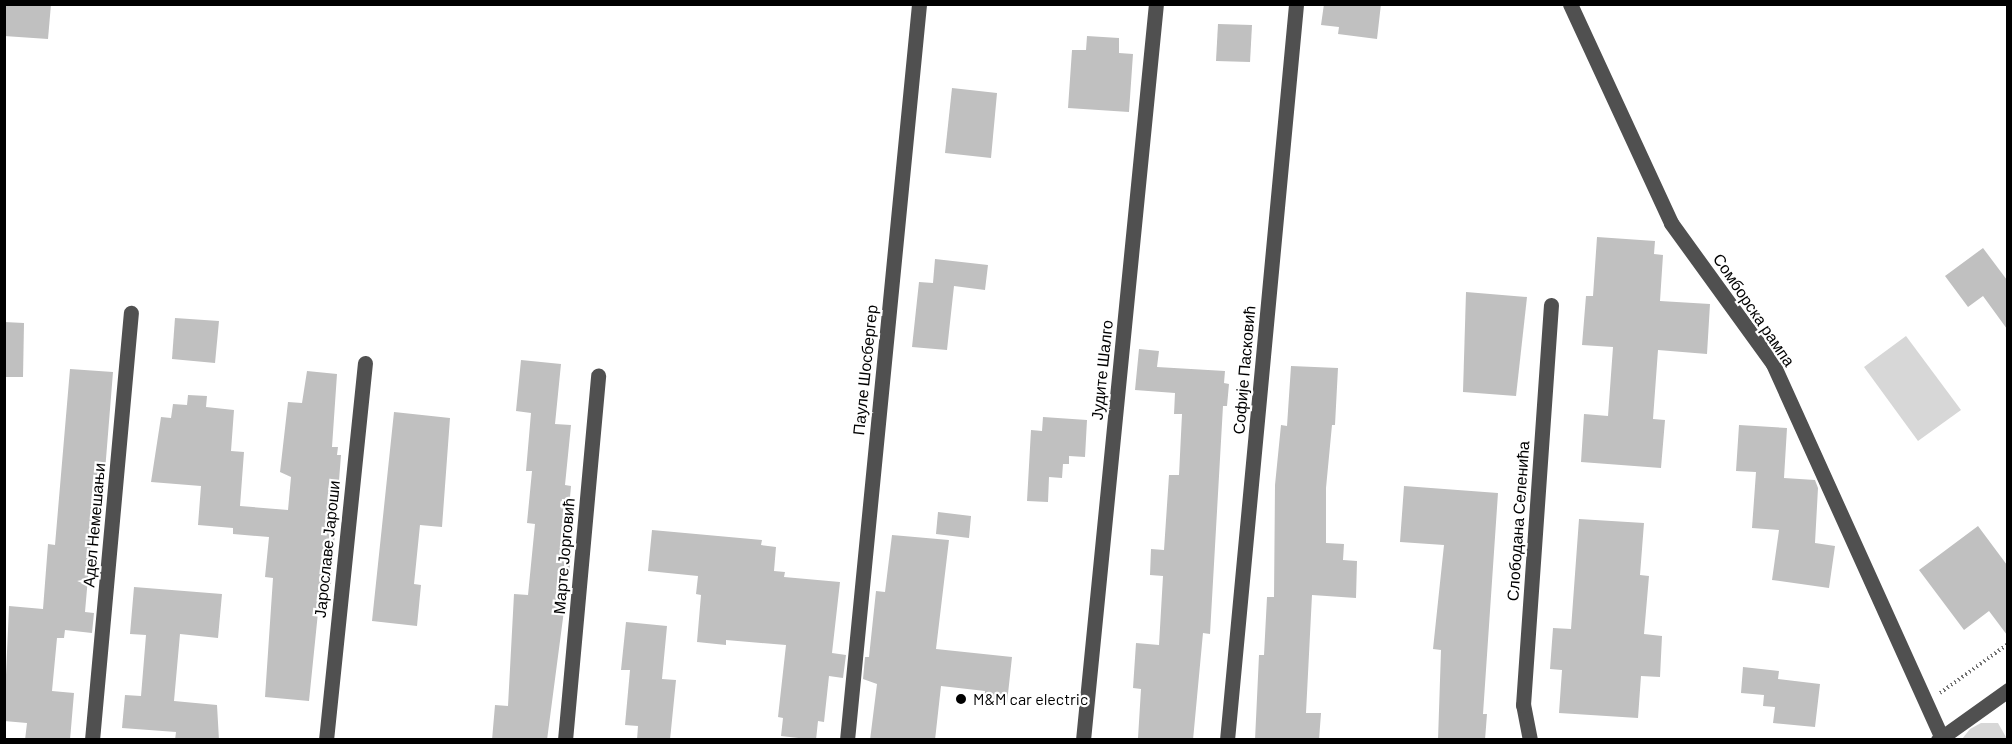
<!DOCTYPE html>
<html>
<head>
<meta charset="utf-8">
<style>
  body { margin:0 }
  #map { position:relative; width:2012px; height:744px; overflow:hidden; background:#fff; font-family:Barlow,sans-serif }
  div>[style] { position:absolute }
  .green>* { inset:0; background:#d7d7d7 }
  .building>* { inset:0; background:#c0c0c0 }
  .path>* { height:4px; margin-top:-2px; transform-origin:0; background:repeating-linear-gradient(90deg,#727272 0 1.5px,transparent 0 4.5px) }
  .minor>* { height:15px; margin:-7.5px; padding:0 7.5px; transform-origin:7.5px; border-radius:7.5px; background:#505050 }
  .dots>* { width:16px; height:16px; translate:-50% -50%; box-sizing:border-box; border:3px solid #fff; border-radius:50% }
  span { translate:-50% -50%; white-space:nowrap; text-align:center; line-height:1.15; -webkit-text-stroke:4.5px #fff; paint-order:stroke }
  .street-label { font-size:16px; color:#000 }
  .poi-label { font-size:16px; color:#000 }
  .left { translate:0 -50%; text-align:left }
  .frame { position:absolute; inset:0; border:6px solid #000; pointer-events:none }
</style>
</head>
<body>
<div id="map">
  <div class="green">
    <i style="clip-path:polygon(1906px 336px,1961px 410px,1918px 441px,1864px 367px)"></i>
    <i style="clip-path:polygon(1981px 723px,1998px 723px,2007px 739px,1962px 739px,1970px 729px)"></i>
  </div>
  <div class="building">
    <i style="clip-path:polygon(4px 4px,51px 4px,48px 39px,4px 36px)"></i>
    <i style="clip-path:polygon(1324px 4px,1381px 4px,1377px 39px,1338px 34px,1339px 27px,1321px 25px)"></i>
    <i style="clip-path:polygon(1218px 24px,1252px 25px,1250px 62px,1216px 61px)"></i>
    <i style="clip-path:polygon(1087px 36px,1119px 38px,1119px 53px,1133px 54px,1129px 112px,1068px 108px,1072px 50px,1086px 50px)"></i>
    <i style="clip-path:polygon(952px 88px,997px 93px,991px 158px,945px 153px)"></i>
    <i style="clip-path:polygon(1597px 237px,1655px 241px,1654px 254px,1663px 255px,1660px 301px,1710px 304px,1707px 354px,1658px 350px,1653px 419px,1665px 420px,1661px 468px,1581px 462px,1584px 414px,1608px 416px,1613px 347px,1582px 345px,1586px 296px,1593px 296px)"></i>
    <i style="clip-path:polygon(1983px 248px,2007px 280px,2007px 329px,1983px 296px,1968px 307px,1945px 276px)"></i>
    <i style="clip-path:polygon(935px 259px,988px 265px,985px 290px,954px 286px,947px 350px,912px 347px,919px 282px,933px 283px)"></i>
    <i style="clip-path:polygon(1466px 292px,1527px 297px,1516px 396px,1463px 392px)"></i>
    <i style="clip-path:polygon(175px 318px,219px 321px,215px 363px,172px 359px)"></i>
    <i style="clip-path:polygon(4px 322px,24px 323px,23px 377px,4px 377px)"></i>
    <i style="clip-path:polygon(1139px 349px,1159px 351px,1157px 367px,1225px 371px,1224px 383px,1229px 384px,1227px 406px,1223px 406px,1210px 634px,1203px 633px,1193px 740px,1138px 738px,1141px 689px,1133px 688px,1136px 643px,1159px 645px,1163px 576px,1150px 575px,1151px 549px,1164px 550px,1169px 475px,1179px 475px,1182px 414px,1174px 414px,1175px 393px,1135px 390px)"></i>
    <i style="clip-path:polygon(521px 360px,561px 364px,555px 424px,571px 425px,565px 485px,571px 486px,566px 542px,573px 542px,547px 740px,492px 740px,495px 705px,508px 706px,514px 594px,528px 595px,535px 524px,527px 523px,532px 471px,526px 471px,531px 413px,516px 411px)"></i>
    <i style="clip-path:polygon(1291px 366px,1338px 368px,1335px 425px,1332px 425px,1326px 488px,1326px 543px,1344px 544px,1343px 560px,1357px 561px,1356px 598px,1312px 595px,1306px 713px,1321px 713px,1319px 740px,1255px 740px,1259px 655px,1264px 655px,1267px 597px,1274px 597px,1275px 485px,1281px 425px,1287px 426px)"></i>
    <i style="clip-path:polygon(70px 369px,113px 372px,101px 521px,93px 520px,85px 612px,94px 613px,92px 633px,65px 630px,64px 638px,57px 638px,52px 691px,74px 693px,70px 740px,25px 740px,27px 723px,4px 721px,9px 606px,43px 609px,48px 544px,55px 545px)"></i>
    <i style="clip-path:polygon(307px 371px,337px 374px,332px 447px,338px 447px,337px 455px,341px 455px,331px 584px,321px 583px,309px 701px,265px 697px,273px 578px,265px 577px,269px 537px,233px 534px,233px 528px,198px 525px,201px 486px,151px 482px,161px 417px,171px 418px,173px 404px,187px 405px,188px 395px,207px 396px,206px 407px,234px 410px,231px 451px,244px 452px,240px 506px,288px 510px,291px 477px,280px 472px,288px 402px,302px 403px)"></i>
    <i style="clip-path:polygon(394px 412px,450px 418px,442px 527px,420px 525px,414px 584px,421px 585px,417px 626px,372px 621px)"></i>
    <i style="clip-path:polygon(1043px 417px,1087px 420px,1085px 457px,1069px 456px,1069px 464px,1063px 464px,1062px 478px,1049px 477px,1048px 502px,1027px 501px,1031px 430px,1042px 431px)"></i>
    <i style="clip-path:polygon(1739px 425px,1787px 428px,1784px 478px,1815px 480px,1818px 488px,1815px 543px,1835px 546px,1829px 588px,1772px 580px,1779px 530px,1752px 528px,1756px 472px,1736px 471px)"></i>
    <i style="clip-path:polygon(1404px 486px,1498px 493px,1483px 714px,1487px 714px,1485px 740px,1438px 740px,1441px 650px,1433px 649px,1444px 545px,1400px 542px)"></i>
    <i style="clip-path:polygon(938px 512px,971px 516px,969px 538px,936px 534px)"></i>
    <i style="clip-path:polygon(1579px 519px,1644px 523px,1640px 575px,1649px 576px,1644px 634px,1662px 636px,1660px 677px,1641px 676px,1638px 718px,1559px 713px,1562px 670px,1550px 669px,1553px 628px,1571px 629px)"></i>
    <i style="clip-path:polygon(1978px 526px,2007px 565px,2007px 635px,1989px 611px,1964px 630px,1919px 570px)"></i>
    <i style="clip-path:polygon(652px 530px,762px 540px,761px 545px,776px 547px,774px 571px,785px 572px,784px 577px,840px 582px,832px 653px,846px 655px,843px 678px,829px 676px,824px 722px,818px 721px,816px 740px,781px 736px,783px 718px,778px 717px,786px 645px,726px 640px,726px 645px,697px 642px,701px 595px,696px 594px,698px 576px,648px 571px)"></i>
    <i style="clip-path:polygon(892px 535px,949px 540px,936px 649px,1012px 657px,1007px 703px,984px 701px,985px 691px,941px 686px,935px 740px,870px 740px,877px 684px,863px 679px,865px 657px,869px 657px,876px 591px,885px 592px)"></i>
    <i style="clip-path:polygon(134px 587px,222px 594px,218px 638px,180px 634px,174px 701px,217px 705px,219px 740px,175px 740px,176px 732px,122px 728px,125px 695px,141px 696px,146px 635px,130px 634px)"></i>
    <i style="clip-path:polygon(626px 622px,667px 626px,662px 679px,676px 680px,670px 740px,637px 740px,638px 726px,625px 725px,630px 670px,621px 670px)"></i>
    <i style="clip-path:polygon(1743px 667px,1779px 671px,1778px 679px,1820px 684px,1815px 727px,1773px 723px,1775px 707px,1763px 706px,1764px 695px,1741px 693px)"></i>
  </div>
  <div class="path">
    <i style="left:1940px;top:693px;width:84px;rotate:-35.8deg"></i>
  </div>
  <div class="minor">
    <i style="left:1570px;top:4px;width:241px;rotate:65.2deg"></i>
    <i style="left:1671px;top:223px;width:174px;rotate:54.1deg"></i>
    <i style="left:1773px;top:364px;width:413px;rotate:65.7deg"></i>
    <i style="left:92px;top:740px;width:429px;rotate:-84.8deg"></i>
    <i style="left:326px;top:740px;width:379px;rotate:-84.1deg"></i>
    <i style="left:565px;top:740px;width:366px;rotate:-84.8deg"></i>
    <i style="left:847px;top:740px;width:740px;rotate:-84.41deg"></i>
    <i style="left:1083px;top:740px;width:740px;rotate:-84.34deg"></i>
    <i style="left:1227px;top:740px;width:739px;rotate:-84.64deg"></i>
    <i style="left:1530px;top:740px;width:36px;rotate:-101deg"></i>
    <i style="left:1523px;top:705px;width:401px;rotate:-86deg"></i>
    <i style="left:1938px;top:740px;width:86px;rotate:-35.5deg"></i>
  </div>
  <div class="dots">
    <i style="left:961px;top:699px;background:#000"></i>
  </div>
  <div class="street-label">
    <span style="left:1754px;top:310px;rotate:56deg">Сомборска рампа</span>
    <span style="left:865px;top:370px;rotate:-84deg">Пауле Шосбергер</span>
    <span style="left:1102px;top:370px;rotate:-84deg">Јудите Шалго</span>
    <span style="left:1244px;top:370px;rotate:-85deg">Софије Пасковић</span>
    <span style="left:1518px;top:521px;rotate:-86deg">Слободана Селенића</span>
    <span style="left:94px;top:525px;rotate:-85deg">Адел Немешањи</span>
    <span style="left:327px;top:549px;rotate:-84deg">Јарославе Јароши</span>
    <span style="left:564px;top:556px;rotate:-85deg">Марте Јорговић</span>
  </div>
  <div class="poi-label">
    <span class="left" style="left:973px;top:699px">M&amp;M car electric</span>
  </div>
  <div class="frame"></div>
</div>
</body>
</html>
